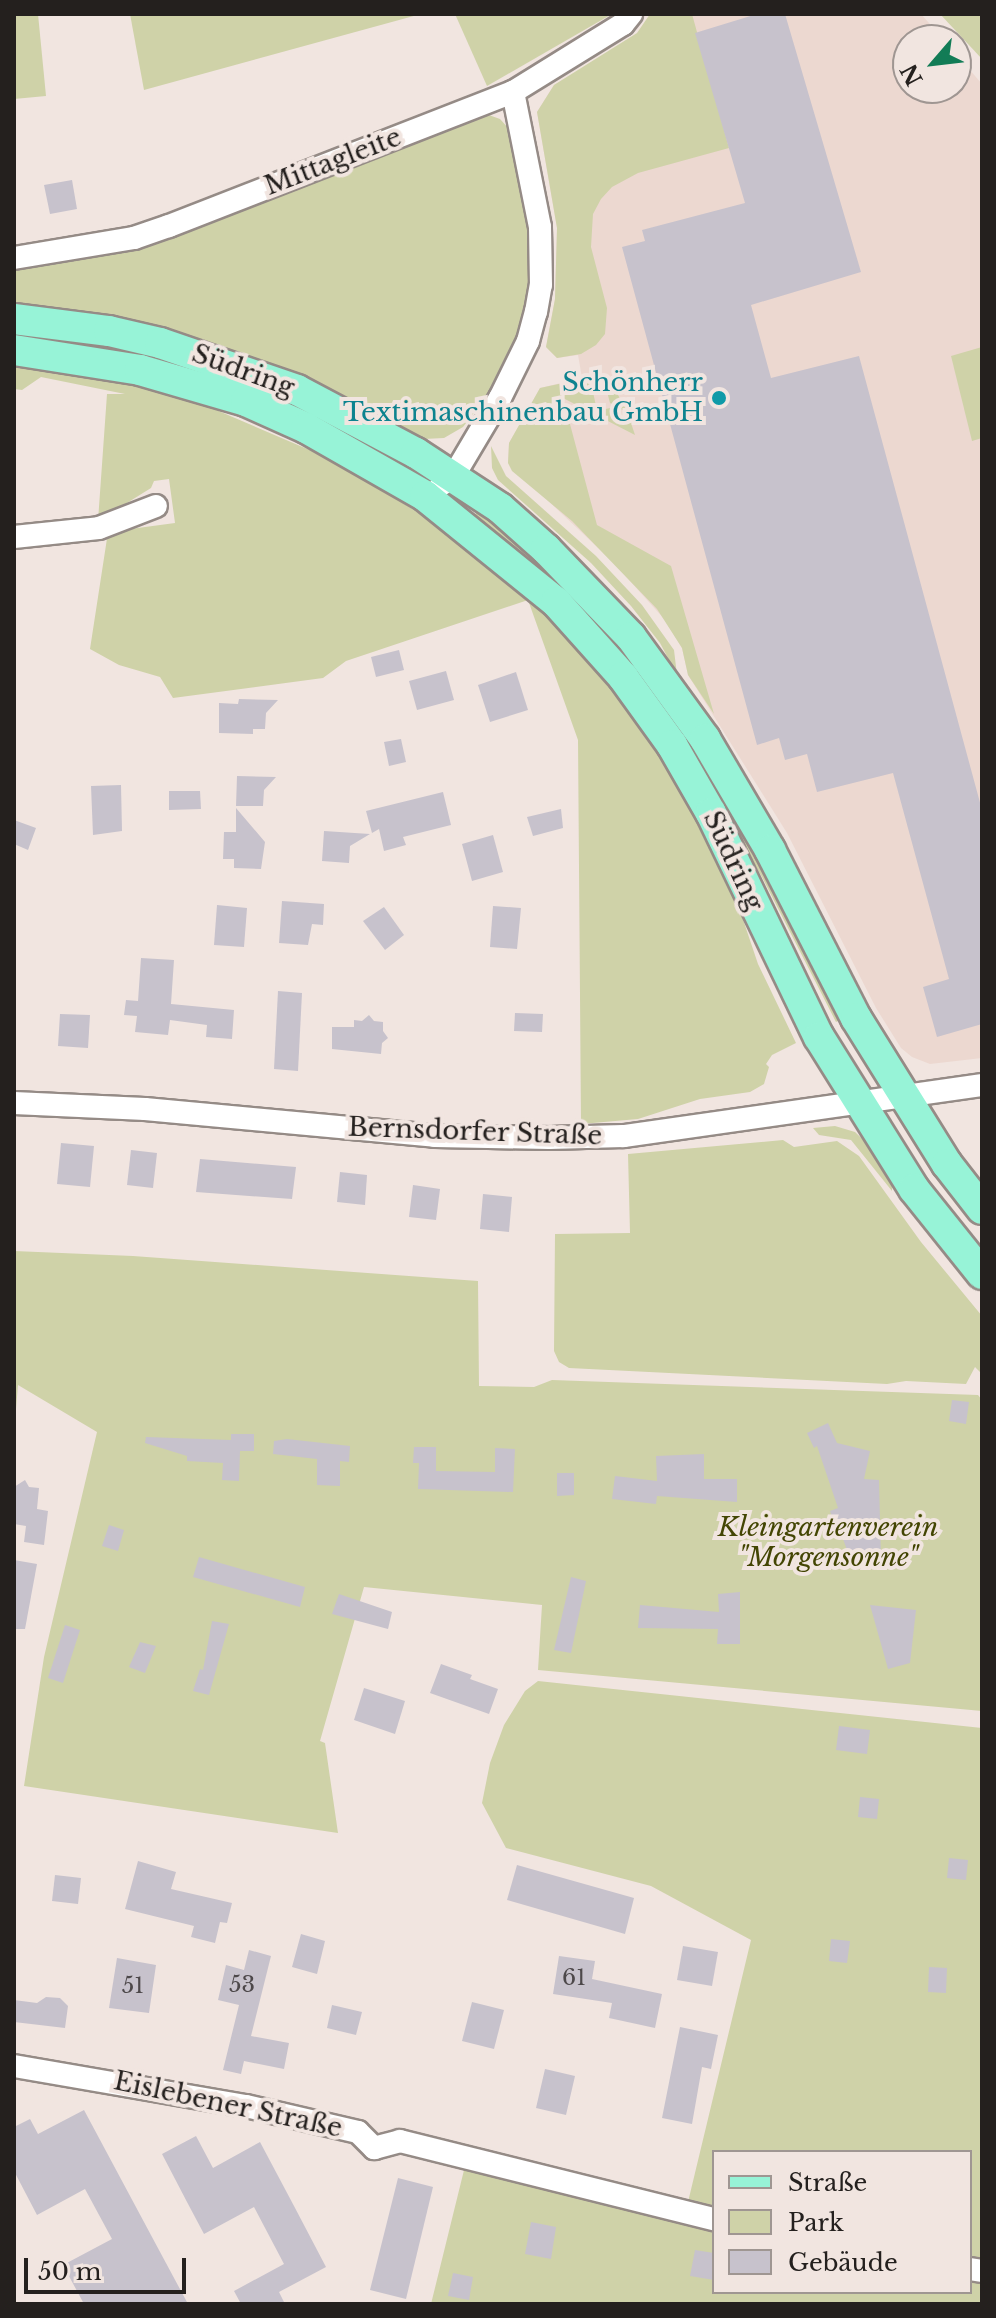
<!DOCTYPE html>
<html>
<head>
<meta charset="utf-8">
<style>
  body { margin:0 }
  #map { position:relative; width:996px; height:2318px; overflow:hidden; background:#f1e5e0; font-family:"Libre Baskerville",serif }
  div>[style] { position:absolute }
  .built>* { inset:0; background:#ecd8d0 }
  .green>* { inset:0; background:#cfd2a8 }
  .building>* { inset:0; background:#c7c2cc }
  .roads { filter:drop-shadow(2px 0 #958b86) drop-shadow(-2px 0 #958b86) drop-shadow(0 2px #958b86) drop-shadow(0 -2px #958b86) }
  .minor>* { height:22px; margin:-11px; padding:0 11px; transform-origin:11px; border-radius:11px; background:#fff }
  .major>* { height:30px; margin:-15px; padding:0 15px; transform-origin:15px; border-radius:15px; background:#97f3d7 }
  .dots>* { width:22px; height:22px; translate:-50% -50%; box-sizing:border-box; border:4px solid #f1e5e0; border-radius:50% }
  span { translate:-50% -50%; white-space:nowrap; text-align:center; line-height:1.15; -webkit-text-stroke:8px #f1e5e0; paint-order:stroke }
  .number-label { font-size:22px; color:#4d484a }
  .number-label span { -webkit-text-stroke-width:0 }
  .street-label { font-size:26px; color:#24201e }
  .culture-label { font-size:26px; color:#0d838f }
  .right { translate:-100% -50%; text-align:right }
  .park-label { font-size:26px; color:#434503; font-style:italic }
  .frame { position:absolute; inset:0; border:16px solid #24201e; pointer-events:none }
  .legend { position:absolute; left:712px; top:2150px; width:260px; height:144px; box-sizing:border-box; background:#f1e5e0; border:2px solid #9f9692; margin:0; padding:10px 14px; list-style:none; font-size:24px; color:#24201e }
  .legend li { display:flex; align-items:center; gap:16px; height:40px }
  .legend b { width:40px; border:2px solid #9f9692 }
  .north { position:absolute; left:892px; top:24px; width:80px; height:80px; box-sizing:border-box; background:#f1e5e0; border:2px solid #9f9692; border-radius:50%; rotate:242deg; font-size:22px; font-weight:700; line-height:32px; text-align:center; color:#24201e }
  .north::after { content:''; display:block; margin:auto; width:28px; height:36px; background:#127c56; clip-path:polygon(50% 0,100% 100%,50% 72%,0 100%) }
  .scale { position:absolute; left:24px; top:2258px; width:162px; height:36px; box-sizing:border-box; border:4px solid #24201e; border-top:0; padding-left:10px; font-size:24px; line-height:28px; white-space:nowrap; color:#24201e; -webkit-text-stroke:6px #f1e5e0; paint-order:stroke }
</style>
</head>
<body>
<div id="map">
  <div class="built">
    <i style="clip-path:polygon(661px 14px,921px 14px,944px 40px,908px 40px,908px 88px,956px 88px,956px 54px,982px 84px,982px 1058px,930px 1064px,912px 1057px,901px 1048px,876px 1008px,787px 833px,688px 675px,682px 648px,665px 620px,612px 561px,508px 463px,509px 443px,540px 388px,582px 378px,578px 355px,557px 358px,546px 347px,555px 299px,557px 228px,537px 112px,554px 85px,630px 40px)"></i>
  </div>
  <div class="green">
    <i style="clip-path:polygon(14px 14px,38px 14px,46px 96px,14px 99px)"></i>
    <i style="clip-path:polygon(130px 14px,421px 14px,144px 90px)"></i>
    <i style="clip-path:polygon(455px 14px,612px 14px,487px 86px)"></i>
    <i style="clip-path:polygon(650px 14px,692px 14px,729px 148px,638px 173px,612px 187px,601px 199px,593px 214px,591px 247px,607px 308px,605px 334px,596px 345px,581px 354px,557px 358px,546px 347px,555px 299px,557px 228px,537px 112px,554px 85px,637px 33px)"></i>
    <i style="clip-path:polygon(940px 14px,982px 14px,982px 59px)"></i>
    <i style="clip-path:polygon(486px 114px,500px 119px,510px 130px,530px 228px,530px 285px,519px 334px,491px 391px,463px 427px,444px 438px,424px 439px,14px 307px,14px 267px,174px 236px,424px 140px,421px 132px)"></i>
    <i style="clip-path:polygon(982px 347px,982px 438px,972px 441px,951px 356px)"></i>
    <i style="clip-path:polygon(14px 362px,71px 369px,179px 394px,333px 460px,448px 531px,566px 629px,664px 753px,727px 872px,758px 964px,796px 1043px,772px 1055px,766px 1064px,769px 1067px,764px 1084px,750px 1092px,700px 1099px,638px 1119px,581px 1124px,578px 740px,528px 600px,346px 661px,323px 678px,173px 698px,160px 677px,119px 665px,90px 649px,108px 532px,175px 523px,169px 479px,154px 481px,151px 488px,98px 521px,107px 394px,125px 394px,41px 377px,22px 390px,14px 389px)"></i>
    <i style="clip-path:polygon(591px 377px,612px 384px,628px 413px,610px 403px,605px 384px,592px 387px,597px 411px,610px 408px,630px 420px,635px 435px,563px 398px,597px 525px,671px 566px,714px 714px,688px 675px,682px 648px,657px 609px,572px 521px,512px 471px,508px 463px,509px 443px,540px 388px)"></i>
    <i style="clip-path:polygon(491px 446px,506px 476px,596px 556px,642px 605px,674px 650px,677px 675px,660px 643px,631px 606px,591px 563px,498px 480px,492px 468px)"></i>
    <i style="clip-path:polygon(479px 509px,515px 538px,633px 658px,724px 792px,843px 1018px,836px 1022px,762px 877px,705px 779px,470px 521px)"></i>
    <i style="clip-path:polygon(835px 1126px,855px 1132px,874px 1150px,892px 1175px,892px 1191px,851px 1140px,819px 1135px,813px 1128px)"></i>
    <i style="clip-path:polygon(783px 1140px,794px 1147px,837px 1141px,859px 1156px,921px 1242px,982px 1316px,982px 1374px,975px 1367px,966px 1384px,906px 1381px,887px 1384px,569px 1368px,559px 1362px,554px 1351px,555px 1234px,630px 1233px,628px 1154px)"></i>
    <i style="clip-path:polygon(14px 1251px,133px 1256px,478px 1281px,479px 1386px,534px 1387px,552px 1380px,978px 1395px,982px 1400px,982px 1711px,538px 1670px,542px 1605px,364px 1587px,320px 1741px,325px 1743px,338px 1833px,24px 1786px,44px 1657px,97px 1432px,18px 1385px,14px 1433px)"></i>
    <i style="clip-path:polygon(538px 1681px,982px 1728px,982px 2262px,970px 2261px,970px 2152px,714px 2152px,714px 2209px,688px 2202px,751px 1940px,651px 1886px,506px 1848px,482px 1803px,490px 1763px,504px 1725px,525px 1691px)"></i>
    <i style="clip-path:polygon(466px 2162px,714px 2232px,714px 2292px,970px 2292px,970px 2280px,982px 2281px,982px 2304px,431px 2304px)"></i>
  </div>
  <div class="building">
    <i style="clip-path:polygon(757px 14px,785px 14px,861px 272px,751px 305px,771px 378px,859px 356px,982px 810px,982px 1024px,937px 1037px,923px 987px,949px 979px,893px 773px,817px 792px,807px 754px,785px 760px,779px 738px,757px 745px,622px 247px,645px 241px,642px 230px,745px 203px,695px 33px)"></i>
    <i style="clip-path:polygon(72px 180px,77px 209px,50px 214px,44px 185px)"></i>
    <i style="clip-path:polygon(399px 650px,404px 670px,376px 677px,371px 657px)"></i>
    <i style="clip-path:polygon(446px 671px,454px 700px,417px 710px,409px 681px)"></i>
    <i style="clip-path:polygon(516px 672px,528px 710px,490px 722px,478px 685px)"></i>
    <i style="clip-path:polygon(239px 699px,278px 700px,266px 713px,265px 729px,253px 729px,253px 734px,219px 733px,219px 703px,238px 704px)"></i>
    <i style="clip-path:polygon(401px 739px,406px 762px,389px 766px,384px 742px)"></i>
    <i style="clip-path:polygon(237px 776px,276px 777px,264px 790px,263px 806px,236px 806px)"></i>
    <i style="clip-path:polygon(121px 785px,122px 831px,93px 835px,91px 786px)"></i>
    <i style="clip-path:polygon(169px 791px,200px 791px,201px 809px,169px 810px)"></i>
    <i style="clip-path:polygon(443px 792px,451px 825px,403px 837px,406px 845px,384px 851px,379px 829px,372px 833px,366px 811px)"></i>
    <i style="clip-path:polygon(236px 808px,265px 842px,261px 869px,234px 868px,234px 859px,223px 859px,224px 832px,236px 832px)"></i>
    <i style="clip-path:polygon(561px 809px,563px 828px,533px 836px,527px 817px)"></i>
    <i style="clip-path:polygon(14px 820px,36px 828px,28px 850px,14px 844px)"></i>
    <i style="clip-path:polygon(324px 831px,370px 834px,350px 846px,349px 863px,322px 861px)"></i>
    <i style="clip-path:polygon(493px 835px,503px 872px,472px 881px,462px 844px)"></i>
    <i style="clip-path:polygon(282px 901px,324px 904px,323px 925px,312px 924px,308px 945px,279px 943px)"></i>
    <i style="clip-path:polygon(217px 905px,247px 908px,244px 947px,214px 945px)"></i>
    <i style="clip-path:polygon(493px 906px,521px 908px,517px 949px,490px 947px)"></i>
    <i style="clip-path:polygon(384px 907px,404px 935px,385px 950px,363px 921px)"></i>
    <i style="clip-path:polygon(141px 958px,174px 960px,171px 1004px,234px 1010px,232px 1039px,206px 1037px,207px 1025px,170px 1020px,168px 1035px,135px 1032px,137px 1016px,124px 1015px,126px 1000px,138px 1001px)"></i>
    <i style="clip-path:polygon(278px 991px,302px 993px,298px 1071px,274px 1069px)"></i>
    <i style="clip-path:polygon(515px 1013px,543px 1014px,542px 1032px,514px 1031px)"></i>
    <i style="clip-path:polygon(60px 1014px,90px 1015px,88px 1048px,58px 1046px)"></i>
    <i style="clip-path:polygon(369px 1015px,374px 1021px,383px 1022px,383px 1031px,388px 1038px,382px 1043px,381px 1054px,332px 1049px,332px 1027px,354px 1027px,354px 1020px,362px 1021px)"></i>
    <i style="clip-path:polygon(61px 1143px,94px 1146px,90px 1187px,57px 1184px)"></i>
    <i style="clip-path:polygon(131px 1150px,157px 1153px,153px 1188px,127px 1185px)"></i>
    <i style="clip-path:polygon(200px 1159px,296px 1167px,292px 1199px,196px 1192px)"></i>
    <i style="clip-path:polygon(340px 1172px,367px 1175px,365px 1205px,337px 1202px)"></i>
    <i style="clip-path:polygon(413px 1185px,440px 1189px,436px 1220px,409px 1217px)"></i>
    <i style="clip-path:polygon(483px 1194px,512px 1197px,509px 1232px,480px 1229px)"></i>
    <i style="clip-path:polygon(952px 1400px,969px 1402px,966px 1424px,949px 1421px)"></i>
    <i style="clip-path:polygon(828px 1423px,837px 1443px,870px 1451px,864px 1479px,879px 1480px,881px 1560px,870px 1557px,852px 1564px,838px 1525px,835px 1526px,830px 1511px,838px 1508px,817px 1446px,814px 1448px,807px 1433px)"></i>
    <i style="clip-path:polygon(231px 1434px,254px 1434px,254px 1451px,240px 1451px,239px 1481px,222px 1480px,223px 1463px,187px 1461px,187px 1456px,145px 1443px,146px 1437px,231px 1440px)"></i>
    <i style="clip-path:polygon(287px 1439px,350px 1446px,349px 1462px,340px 1461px,340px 1486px,317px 1485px,317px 1459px,273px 1454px,274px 1441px)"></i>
    <i style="clip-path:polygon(414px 1447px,436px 1447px,436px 1471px,495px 1472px,495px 1448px,515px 1449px,513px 1492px,418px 1489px,419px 1463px,413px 1463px)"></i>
    <i style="clip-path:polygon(704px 1454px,704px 1479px,737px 1479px,737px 1502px,657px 1496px,656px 1504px,612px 1499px,615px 1476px,657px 1481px,656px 1456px)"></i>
    <i style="clip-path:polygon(557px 1473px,574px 1473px,574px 1495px,557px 1496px)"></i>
    <i style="clip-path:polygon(25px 1480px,29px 1487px,39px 1488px,37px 1509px,48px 1511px,44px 1545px,24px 1542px,26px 1526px,14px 1524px,14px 1487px)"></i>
    <i style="clip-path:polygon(109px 1525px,124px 1530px,118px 1551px,102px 1546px)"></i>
    <i style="clip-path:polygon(199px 1557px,305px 1587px,300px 1607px,193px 1577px)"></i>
    <i style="clip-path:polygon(14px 1560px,37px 1564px,25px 1629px,14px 1629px)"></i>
    <i style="clip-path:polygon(571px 1577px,586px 1581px,571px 1653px,554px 1650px)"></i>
    <i style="clip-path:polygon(740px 1592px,740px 1644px,717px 1644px,718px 1629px,638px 1628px,640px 1605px,719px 1612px,718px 1594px)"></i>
    <i style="clip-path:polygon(339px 1594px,392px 1612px,388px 1629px,332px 1614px)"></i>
    <i style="clip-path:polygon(870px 1605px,916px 1610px,910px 1663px,888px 1669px)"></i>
    <i style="clip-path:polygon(212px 1621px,229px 1624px,209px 1695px,193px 1691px,200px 1669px,203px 1670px)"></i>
    <i style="clip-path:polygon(65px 1625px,80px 1630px,63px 1683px,48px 1678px)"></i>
    <i style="clip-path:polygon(140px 1642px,156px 1646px,145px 1673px,129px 1667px)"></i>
    <i style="clip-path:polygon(441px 1664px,472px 1675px,470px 1679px,498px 1689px,489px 1714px,430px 1693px)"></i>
    <i style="clip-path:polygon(364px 1688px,405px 1701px,395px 1734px,354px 1720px)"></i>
    <i style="clip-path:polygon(839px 1726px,870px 1730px,867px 1754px,836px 1750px)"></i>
    <i style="clip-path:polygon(860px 1797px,879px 1799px,877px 1819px,858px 1817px)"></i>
    <i style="clip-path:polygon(949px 1858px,968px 1860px,966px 1880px,947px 1878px)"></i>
    <i style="clip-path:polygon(138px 1861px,176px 1872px,171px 1889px,232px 1903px,227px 1923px,220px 1922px,215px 1943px,191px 1937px,194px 1926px,125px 1909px)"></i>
    <i style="clip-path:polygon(517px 1865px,634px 1898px,625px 1934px,507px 1900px)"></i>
    <i style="clip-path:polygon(55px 1875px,81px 1878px,78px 1904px,52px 1901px)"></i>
    <i style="clip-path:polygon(301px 1934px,325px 1941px,317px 1974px,292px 1967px)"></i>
    <i style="clip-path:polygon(831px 1939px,850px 1941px,847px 1963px,829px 1961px)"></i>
    <i style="clip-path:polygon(683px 1946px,718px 1952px,712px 1986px,677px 1980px)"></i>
    <i style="clip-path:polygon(249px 1950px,271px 1956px,251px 2036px,289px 2043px,284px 2069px,244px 2061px,241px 2074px,223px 2070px,239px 2005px,218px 2000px,226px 1965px,244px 1970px)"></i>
    <i style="clip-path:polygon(559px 1956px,595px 1961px,592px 1979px,662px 1994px,655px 2028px,609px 2018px,612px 2003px,553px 1994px)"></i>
    <i style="clip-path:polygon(117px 1958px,156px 1965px,149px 2013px,109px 2008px)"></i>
    <i style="clip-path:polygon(929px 1967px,947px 1968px,946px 1993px,928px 1992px)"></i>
    <i style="clip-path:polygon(46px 1997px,60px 1998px,68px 2006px,65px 2028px,14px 2022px,14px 2000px,37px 2003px)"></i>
    <i style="clip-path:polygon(472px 2002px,504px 2010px,494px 2049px,462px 2041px)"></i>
    <i style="clip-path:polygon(332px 2005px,362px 2012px,356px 2035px,327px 2028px)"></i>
    <i style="clip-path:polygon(680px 2027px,718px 2035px,711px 2069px,702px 2067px,692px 2124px,662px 2118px)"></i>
    <i style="clip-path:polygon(545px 2069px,575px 2076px,566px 2115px,536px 2108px)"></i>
    <i style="clip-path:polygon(84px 2110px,152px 2237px,188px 2304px,84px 2304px,63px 2265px,112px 2239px,85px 2189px,37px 2215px,14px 2171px,14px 2127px,30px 2119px,38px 2134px)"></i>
    <i style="clip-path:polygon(196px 2136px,213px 2168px,260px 2142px,294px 2206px,326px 2267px,279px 2292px,285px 2304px,241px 2304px,234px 2291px,284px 2264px,254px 2207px,204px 2234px,187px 2202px,162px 2154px)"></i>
    <i style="clip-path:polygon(398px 2178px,433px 2187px,406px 2299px,370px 2290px)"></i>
    <i style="clip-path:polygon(531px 2222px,556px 2227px,551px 2259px,525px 2254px)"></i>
    <i style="clip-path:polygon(695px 2250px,714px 2253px,714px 2280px,690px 2276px)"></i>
    <i style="clip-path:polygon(453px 2273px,473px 2277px,469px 2300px,448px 2296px)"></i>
  </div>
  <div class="roads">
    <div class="minor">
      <i style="left:14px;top:258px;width:122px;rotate:-9.5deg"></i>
      <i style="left:134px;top:238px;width:37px;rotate:-19deg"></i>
      <i style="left:169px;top:226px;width:369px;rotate:-21.3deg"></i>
      <i style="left:513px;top:92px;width:129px;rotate:-31.7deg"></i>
      <i style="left:623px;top:24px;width:13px;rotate:-51deg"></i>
      <i style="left:441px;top:485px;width:14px;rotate:-34deg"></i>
      <i style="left:453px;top:477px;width:92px;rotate:-59.3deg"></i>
      <i style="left:500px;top:398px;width:64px;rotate:-63.8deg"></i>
      <i style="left:528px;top:341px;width:30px;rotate:-75deg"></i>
      <i style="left:536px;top:312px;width:27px;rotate:-80deg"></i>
      <i style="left:541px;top:285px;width:58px;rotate:-91deg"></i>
      <i style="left:540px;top:227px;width:138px;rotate:-101.3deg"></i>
      <i style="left:14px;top:537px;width:85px;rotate:-6deg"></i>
      <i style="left:99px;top:528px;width:61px;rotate:-21.1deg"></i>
      <i style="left:14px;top:1103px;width:131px;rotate:2.6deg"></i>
      <i style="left:145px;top:1109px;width:291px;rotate:5.3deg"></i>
      <i style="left:435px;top:1136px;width:114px;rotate:1deg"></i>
      <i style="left:549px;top:1138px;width:75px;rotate:-1.5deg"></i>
      <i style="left:624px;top:1136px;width:362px;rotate:-8.1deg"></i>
      <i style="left:14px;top:2066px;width:235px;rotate:9.8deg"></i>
      <i style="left:246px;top:2106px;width:115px;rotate:13.1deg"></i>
      <i style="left:358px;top:2132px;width:23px;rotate:45deg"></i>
      <i style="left:374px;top:2148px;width:27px;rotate:-15deg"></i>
      <i style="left:400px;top:2141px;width:324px;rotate:14deg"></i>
      <i style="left:970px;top:2269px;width:12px;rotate:9deg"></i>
    </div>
    <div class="major">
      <i style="left:14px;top:319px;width:96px;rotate:7.2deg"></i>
      <i style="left:109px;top:331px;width:52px;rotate:13.2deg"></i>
      <i style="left:160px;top:343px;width:145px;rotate:18.9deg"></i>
      <i style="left:297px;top:390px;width:135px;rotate:27.9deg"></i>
      <i style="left:416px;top:453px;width:100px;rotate:33.2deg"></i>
      <i style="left:500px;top:508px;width:62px;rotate:41.7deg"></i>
      <i style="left:546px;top:549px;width:122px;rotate:46deg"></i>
      <i style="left:631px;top:637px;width:126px;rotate:54deg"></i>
      <i style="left:705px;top:739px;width:129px;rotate:59.6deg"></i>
      <i style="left:770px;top:850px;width:189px;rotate:62.9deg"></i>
      <i style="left:856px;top:1018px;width:172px;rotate:58.1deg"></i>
      <i style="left:947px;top:1164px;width:57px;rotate:52.1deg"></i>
      <i style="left:14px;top:350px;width:128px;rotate:9deg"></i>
      <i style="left:140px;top:370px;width:110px;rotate:16.3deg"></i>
      <i style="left:246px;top:401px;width:66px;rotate:24.2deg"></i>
      <i style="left:306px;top:428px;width:137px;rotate:29.7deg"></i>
      <i style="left:425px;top:496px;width:169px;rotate:39deg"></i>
      <i style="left:556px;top:602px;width:101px;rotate:48.2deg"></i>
      <i style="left:623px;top:677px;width:84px;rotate:54.2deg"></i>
      <i style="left:672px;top:745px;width:78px;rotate:60.2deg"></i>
      <i style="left:711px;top:813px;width:249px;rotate:64.3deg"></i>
      <i style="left:819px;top:1037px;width:179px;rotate:58deg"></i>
      <i style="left:914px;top:1189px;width:109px;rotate:51.3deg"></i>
    </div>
  </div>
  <div class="dots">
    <i style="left:719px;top:398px;background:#0f9aa8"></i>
  </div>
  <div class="number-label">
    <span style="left:574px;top:1978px">61</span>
    <span style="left:242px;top:1985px">53</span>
    <span style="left:133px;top:1986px">51</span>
  </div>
  <div class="street-label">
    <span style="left:333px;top:162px;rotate:-21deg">Mittagleite</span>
    <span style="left:243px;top:371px;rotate:20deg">Südring</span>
    <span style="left:733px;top:861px;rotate:65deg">Südring</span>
    <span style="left:475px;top:1132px;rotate:2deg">Bernsdorfer Straße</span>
    <span style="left:228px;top:2105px;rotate:12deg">Eislebener Straße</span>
  </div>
  <div class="culture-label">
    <span class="right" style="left:703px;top:398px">Schönherr<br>Textimaschinenbau GmbH</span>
  </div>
  <div class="park-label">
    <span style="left:828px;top:1543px">Kleingartenverein<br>"Morgensonne"</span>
  </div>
  <div class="frame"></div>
  <ul class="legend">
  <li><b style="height:10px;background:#97f3d7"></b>Straße</li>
  <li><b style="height:22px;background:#cfd2a8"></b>Park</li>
  <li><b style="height:22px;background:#c7c2cc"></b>Gebäude</li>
  </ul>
  <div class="north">N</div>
  <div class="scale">50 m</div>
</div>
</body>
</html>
